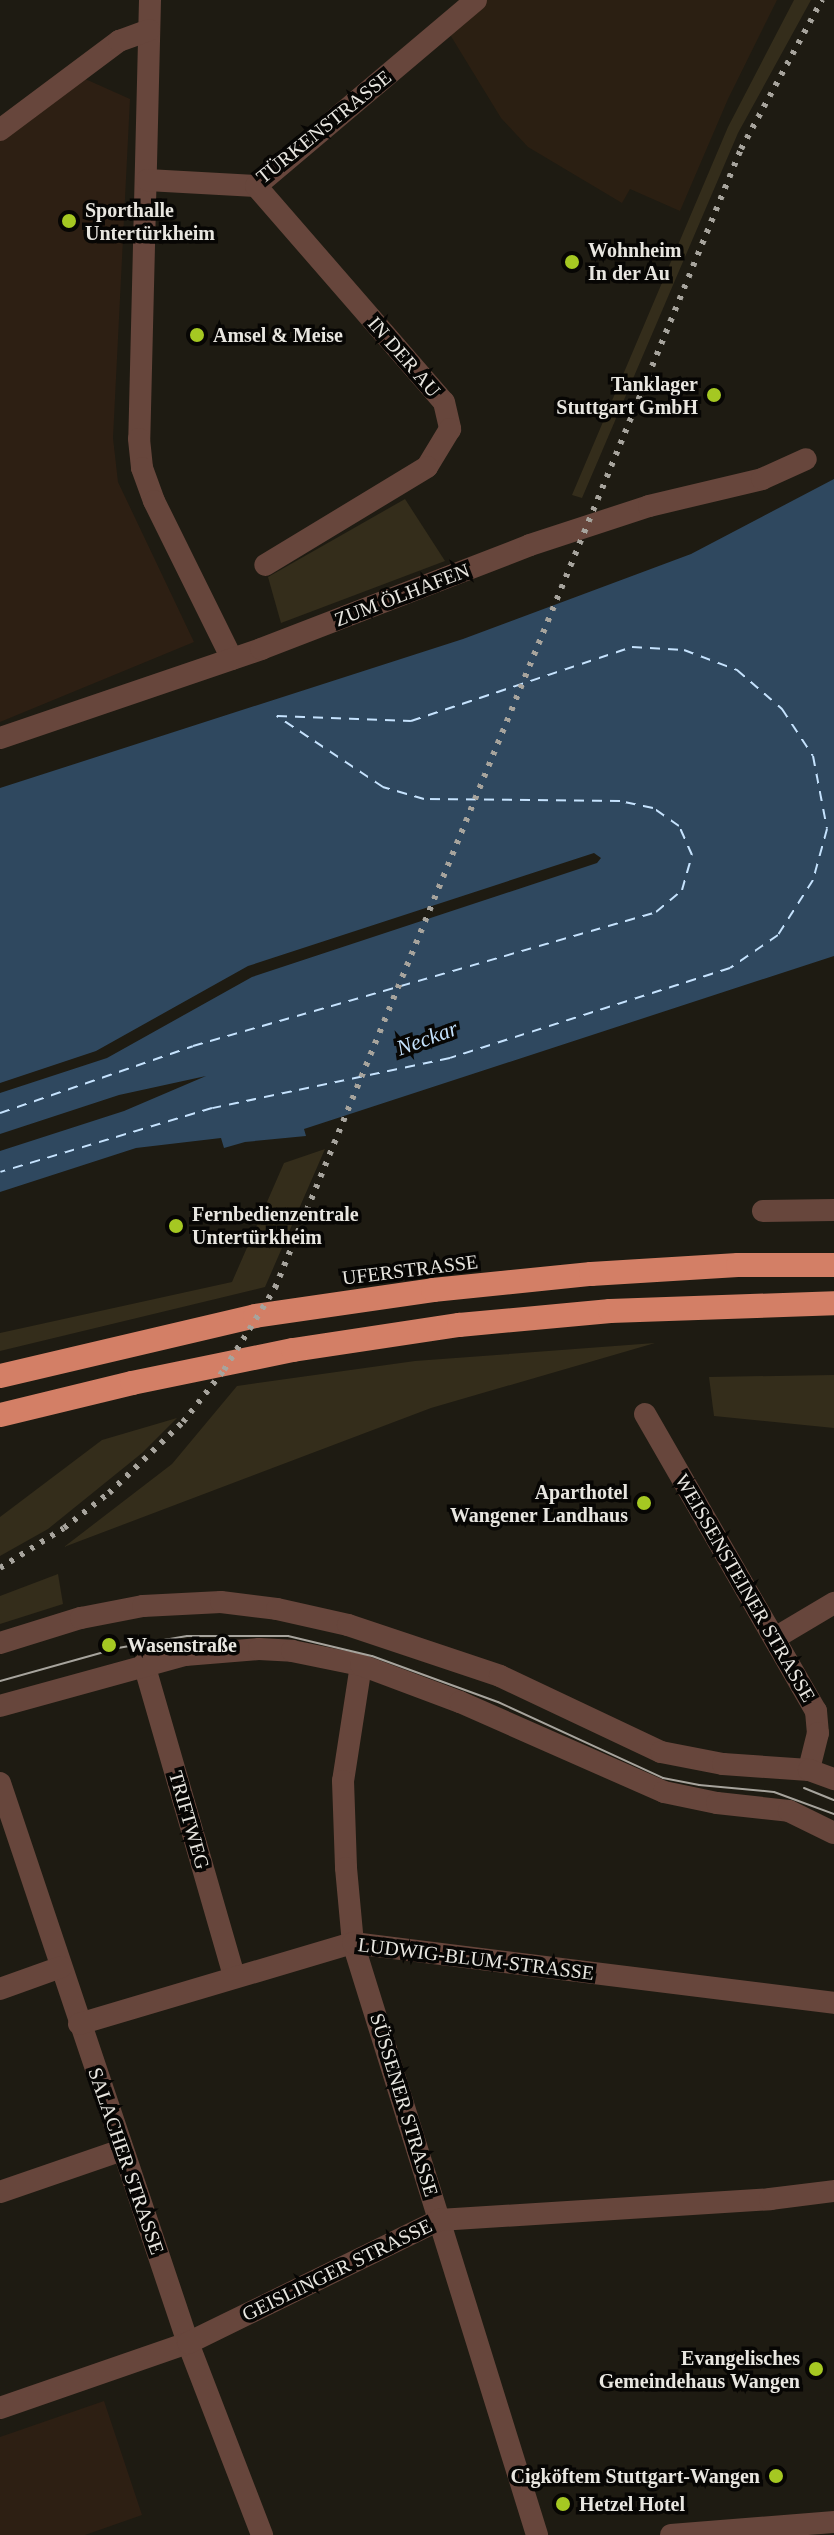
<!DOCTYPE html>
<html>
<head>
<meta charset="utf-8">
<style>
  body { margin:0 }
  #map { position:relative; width:834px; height:2535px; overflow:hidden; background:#1e1b12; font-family:"Times New Roman",serif }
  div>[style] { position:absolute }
  .commercial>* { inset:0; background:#2b1f12 }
  .education>* { inset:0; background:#2d1f13 }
  .green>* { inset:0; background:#342d1b }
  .water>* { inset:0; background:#2f485f }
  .ferry>* { height:2px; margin-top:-1px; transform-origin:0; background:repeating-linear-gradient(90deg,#c5e2fd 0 10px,transparent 0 18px) }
  .minor>* { height:22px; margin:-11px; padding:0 11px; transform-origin:11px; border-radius:11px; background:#67463c }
  .highway>* { height:24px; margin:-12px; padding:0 12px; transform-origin:12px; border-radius:12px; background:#d37f66 }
  .tram>* { height:2px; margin:-1px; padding:0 1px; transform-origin:1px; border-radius:1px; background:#a7a49d }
  .rail>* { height:6px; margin-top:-3px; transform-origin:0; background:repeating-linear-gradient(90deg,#a7a49d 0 4px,transparent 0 12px) }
  .dots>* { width:22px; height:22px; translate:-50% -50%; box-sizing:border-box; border:4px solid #070604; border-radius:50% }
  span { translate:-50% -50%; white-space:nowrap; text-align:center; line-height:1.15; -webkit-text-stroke:7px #070604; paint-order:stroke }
  .street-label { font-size:20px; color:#e8e6e0 }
  .poi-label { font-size:20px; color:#e8e6e0; font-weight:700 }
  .left { translate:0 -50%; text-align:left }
  .right { translate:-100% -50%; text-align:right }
  .water-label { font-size:22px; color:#c5e2fd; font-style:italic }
</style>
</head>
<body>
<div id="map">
  <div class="commercial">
    <i style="clip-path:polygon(487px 0,777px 0,728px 99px,680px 211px,630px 189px,622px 203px,528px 147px,501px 118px,449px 33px)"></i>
  </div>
  <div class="education">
    <i style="clip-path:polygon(83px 78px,130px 99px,113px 438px,118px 482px,194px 642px,0 722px,0 140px)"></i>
    <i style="clip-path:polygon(104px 2401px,142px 2515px,85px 2535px,0 2535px,0 2437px)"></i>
  </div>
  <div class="green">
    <i style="clip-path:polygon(794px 0,811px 0,738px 133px,582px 498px,572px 495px,728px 127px)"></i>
    <i style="clip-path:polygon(405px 499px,445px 561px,281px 623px,268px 577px)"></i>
    <i style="clip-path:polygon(325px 1149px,265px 1287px,0 1351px,0 1333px,232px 1282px,284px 1163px)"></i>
    <i style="clip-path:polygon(655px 1343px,431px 1408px,64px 1547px,172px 1464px,237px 1386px,415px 1361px)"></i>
    <i style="clip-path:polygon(834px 1375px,834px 1428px,714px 1416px,709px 1377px)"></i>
    <i style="clip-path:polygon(177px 1418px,142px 1453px,48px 1529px,0 1556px,0 1517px,102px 1440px)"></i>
    <i style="clip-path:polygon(58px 1574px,63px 1604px,0 1624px,0 1596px)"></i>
  </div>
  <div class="water">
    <i style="clip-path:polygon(834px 479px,834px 956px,304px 1129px,306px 1136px,245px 1142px,224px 1148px,221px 1138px,136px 1148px,0 1192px,0 1151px,124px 1111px,206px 1076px,119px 1095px,0 1134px,0 1093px,107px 1058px,252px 977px,597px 863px,601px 858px,594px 853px,248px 966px,96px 1051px,0 1083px,0 788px,463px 639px,691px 554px)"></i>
  </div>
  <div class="ferry">
    <i style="left:0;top:1113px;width:204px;rotate:-19.1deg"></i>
    <i style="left:193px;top:1046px;width:482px;rotate:-16.1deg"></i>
    <i style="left:656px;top:912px;width:34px;rotate:-40deg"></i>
    <i style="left:682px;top:890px;width:36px;rotate:-74deg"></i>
    <i style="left:692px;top:855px;width:32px;rotate:-114deg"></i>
    <i style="left:679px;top:826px;width:32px;rotate:-145deg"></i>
    <i style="left:653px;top:808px;width:34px;rotate:-168deg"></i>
    <i style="left:620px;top:801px;width:196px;rotate:-179.4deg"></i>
    <i style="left:424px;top:799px;width:43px;rotate:-163.7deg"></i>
    <i style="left:383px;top:787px;width:128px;rotate:-146.2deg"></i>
    <i style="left:277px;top:716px;width:134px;rotate:2.1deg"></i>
    <i style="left:411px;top:721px;width:233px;rotate:-18.5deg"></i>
    <i style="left:632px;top:647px;width:52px;rotate:3.3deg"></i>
    <i style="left:684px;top:650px;width:57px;rotate:20.7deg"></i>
    <i style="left:737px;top:670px;width:60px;rotate:40.9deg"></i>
    <i style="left:782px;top:709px;width:56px;rotate:56.6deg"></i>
    <i style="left:813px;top:756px;width:74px;rotate:79.1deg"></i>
    <i style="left:827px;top:829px;width:53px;rotate:105.4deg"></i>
    <i style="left:813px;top:880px;width:65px;rotate:122.5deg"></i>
    <i style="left:778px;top:935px;width:58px;rotate:145.5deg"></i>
    <i style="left:730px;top:968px;width:294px;rotate:162.2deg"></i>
    <i style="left:450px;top:1058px;width:243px;rotate:168.1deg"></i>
    <i style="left:212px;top:1108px;width:221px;rotate:163.2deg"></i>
  </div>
  <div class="minor">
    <i style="left:150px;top:0;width:439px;rotate:91.4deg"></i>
    <i style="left:139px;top:439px;width:29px;rotate:84deg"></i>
    <i style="left:142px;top:468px;width:35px;rotate:70deg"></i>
    <i style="left:154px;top:501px;width:176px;rotate:63.7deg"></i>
    <i style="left:0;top:130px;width:149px;rotate:-36.8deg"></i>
    <i style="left:119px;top:41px;width:32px;rotate:-20deg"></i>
    <i style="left:147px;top:180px;width:109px;rotate:3.2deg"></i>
    <i style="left:256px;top:186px;width:288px;rotate:-40.2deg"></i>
    <i style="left:256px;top:186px;width:286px;rotate:49deg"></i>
    <i style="left:444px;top:402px;width:28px;rotate:77deg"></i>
    <i style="left:450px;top:429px;width:44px;rotate:121.2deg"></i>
    <i style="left:427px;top:467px;width:189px;rotate:148.8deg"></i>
    <i style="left:0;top:738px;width:276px;rotate:-18.8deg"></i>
    <i style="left:261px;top:649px;width:288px;rotate:-21.1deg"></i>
    <i style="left:530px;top:545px;width:125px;rotate:-18.1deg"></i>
    <i style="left:649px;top:506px;width:116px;rotate:-13.4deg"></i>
    <i style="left:762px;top:479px;width:48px;rotate:-24.4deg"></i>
    <i style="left:763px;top:1211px;width:71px;rotate:-0.8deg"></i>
    <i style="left:645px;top:1414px;width:343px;rotate:60.1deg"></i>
    <i style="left:816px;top:1711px;width:22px;rotate:85deg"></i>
    <i style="left:818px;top:1733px;width:38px;rotate:104deg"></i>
    <i style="left:775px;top:1638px;width:69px;rotate:-30.7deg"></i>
    <i style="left:0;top:1643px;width:85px;rotate:-17.2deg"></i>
    <i style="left:81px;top:1618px;width:63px;rotate:-11deg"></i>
    <i style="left:143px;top:1606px;width:78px;rotate:-2.9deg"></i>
    <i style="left:221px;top:1602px;width:56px;rotate:7.1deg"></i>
    <i style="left:277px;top:1609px;width:73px;rotate:12.7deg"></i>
    <i style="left:348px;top:1625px;width:160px;rotate:18.5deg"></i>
    <i style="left:500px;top:1676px;width:178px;rotate:25.3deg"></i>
    <i style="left:661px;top:1752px;width:63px;rotate:11deg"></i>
    <i style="left:723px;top:1764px;width:86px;rotate:4deg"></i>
    <i style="left:809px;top:1770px;width:27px;rotate:20deg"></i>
    <i style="left:144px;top:1664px;width:325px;rotate:73.9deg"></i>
    <i style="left:361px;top:1665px;width:117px;rotate:98.8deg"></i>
    <i style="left:343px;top:1781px;width:87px;rotate:88deg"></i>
    <i style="left:346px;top:1868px;width:75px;rotate:84.7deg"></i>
    <i style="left:353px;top:1943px;width:620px;rotate:72.73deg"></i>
    <i style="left:0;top:1706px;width:192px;rotate:-15.4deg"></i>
    <i style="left:185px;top:1655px;width:74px;rotate:-4.6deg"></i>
    <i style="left:259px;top:1649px;width:33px;rotate:3deg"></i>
    <i style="left:292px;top:1651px;width:70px;rotate:11.5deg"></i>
    <i style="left:361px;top:1665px;width:106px;rotate:20.5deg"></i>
    <i style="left:460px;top:1702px;width:223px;rotate:23.8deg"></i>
    <i style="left:664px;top:1792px;width:54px;rotate:11.7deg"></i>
    <i style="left:717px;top:1803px;width:72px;rotate:6.3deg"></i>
    <i style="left:789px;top:1811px;width:50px;rotate:26.1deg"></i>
    <i style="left:0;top:1783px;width:591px;rotate:71.44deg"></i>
    <i style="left:188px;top:2343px;width:206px;rotate:68.9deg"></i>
    <i style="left:0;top:1989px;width:65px;rotate:-19.8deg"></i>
    <i style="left:79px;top:2024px;width:286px;rotate:-16.5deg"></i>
    <i style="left:353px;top:1943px;width:485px;rotate:7.1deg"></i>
    <i style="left:0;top:2192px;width:129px;rotate:-19deg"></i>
    <i style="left:0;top:2408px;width:199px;rotate:-19.1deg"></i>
    <i style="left:188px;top:2343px;width:280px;rotate:-26.1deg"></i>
    <i style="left:439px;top:2220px;width:332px;rotate:-3.6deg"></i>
    <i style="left:770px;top:2199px;width:64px;rotate:-7.1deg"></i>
    <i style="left:671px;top:2535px;width:164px;rotate:-4.6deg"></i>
  </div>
  <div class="highway">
    <i style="left:0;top:1376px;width:262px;rotate:-13.2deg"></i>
    <i style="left:255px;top:1316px;width:180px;rotate:-8.3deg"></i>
    <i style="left:433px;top:1290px;width:159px;rotate:-5.8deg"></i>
    <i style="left:591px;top:1274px;width:147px;rotate:-3.5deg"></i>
    <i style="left:738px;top:1265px;width:96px"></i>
    <i style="left:0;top:1415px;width:136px;rotate:-13.6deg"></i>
    <i style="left:132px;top:1383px;width:164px;rotate:-11.6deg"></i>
    <i style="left:293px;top:1350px;width:168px;rotate:-8.6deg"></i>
    <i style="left:459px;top:1325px;width:152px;rotate:-5.3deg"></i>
    <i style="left:610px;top:1311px;width:224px;rotate:-2deg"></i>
  </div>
  <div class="tram">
    <i style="left:0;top:1681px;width:123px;rotate:-15.6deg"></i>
    <i style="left:118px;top:1648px;width:70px;rotate:-9.9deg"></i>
    <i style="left:187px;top:1636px;width:101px"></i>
    <i style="left:288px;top:1636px;width:86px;rotate:13.4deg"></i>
    <i style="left:372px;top:1656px;width:134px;rotate:20.1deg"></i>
    <i style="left:498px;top:1702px;width:182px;rotate:24.7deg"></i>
    <i style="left:663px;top:1778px;width:37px;rotate:11deg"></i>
    <i style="left:699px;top:1785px;width:75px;rotate:5.3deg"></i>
    <i style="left:774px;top:1792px;width:64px;rotate:20.1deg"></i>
    <i style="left:804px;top:1788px;width:32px;rotate:22deg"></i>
  </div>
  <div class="rail">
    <i style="left:0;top:1568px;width:75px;rotate:-32deg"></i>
    <i style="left:64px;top:1528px;width:57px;rotate:-37.9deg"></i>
    <i style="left:109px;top:1493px;width:103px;rotate:-43.8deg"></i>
    <i style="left:183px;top:1422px;width:66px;rotate:-51.7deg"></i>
    <i style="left:224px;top:1370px;width:97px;rotate:-58.1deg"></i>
    <i style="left:275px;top:1288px;width:1231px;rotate:-67.75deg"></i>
    <i style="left:741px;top:149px;width:170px;rotate:-61.5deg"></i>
  </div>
  <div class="dots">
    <i style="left:69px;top:221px;background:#a5c822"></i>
    <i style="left:572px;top:262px;background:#a5c822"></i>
    <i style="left:197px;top:335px;background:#a5c822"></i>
    <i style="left:714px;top:395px;background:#a5c822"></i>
    <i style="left:176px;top:1226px;background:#a5c822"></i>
    <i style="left:644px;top:1503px;background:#a5c822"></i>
    <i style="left:109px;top:1645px;background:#a5c822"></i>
    <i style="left:816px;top:2369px;background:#a5c822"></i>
    <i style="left:776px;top:2476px;background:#a5c822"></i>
    <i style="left:563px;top:2504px;background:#a5c822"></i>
  </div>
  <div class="street-label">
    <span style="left:324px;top:127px;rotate:-39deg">TÜRKENSTRASSE</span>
    <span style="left:404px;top:357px;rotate:49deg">IN DER AU</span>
    <span style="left:402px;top:595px;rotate:-21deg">ZUM ÖLHAFEN</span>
    <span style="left:410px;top:1270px;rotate:-7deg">UFERSTRASSE</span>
    <span style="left:745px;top:1588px;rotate:60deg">WEISSENSTEINER STRASSE</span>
    <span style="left:189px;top:1820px;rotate:74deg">TRIFTWEG</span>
    <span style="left:476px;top:1959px;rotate:7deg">LUDWIG-BLUM-STRASSE</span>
    <span style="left:404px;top:2105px;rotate:73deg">SÜSSENER STRASSE</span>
    <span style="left:126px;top:2161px;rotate:71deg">SALACHER STRASSE</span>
    <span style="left:337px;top:2270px;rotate:-26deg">GEISLINGER STRASSE</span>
  </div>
  <div class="poi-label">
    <span class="left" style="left:85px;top:222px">Sporthalle<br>Untertürkheim</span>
    <span class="left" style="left:588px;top:262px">Wohnheim<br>In der Au</span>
    <span class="left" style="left:213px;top:335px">Amsel &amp; Meise</span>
    <span class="right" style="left:698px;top:396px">Tanklager<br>Stuttgart GmbH</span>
    <span class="left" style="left:192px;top:1226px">Fernbedienzentrale<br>Untertürkheim</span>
    <span class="right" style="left:628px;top:1504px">Aparthotel<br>Wangener Landhaus</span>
    <span class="left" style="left:127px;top:1645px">Wasenstraße</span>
    <span class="right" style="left:800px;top:2370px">Evangelisches<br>Gemeindehaus Wangen</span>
    <span class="right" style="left:760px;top:2476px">Cigköftem Stuttgart-Wangen</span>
    <span class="left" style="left:579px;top:2504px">Hetzel Hotel</span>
  </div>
  <div class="water-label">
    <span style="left:427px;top:1038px;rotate:-20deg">Neckar</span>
  </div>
</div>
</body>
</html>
